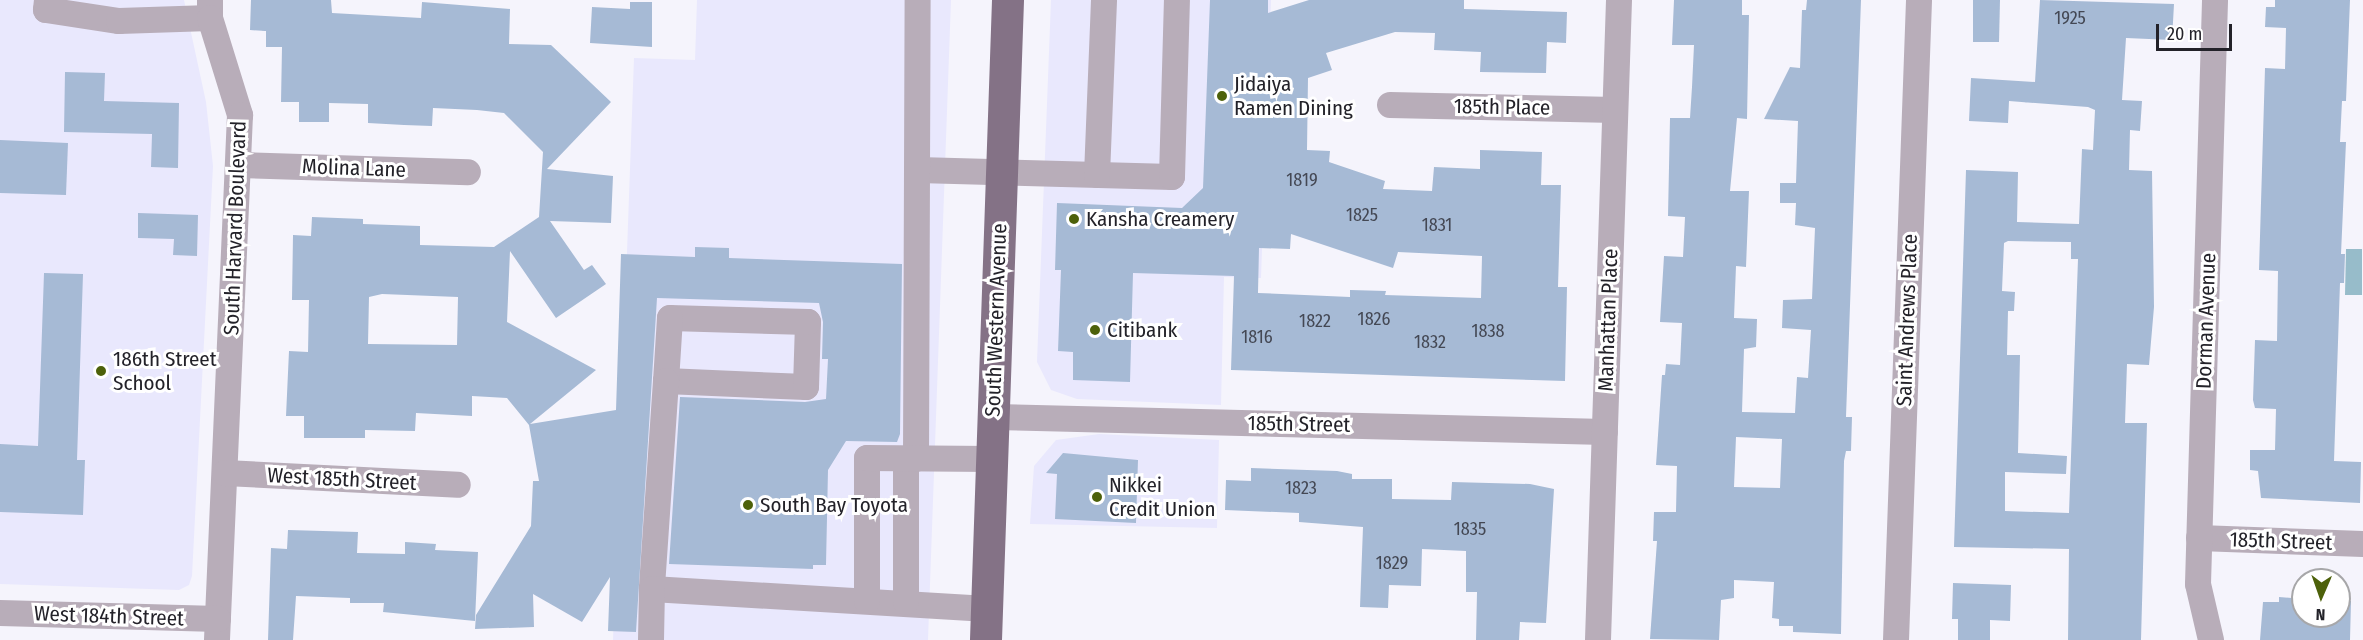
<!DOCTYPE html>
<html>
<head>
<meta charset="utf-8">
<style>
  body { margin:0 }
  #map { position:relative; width:2363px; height:640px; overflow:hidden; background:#f5f4fc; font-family:"Fira Sans Condensed",sans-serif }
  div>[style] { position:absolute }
  .built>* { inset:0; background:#e9e8fd }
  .water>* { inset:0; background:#97bcca }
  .building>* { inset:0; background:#a6bad5 }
  .minor>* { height:26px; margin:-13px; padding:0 13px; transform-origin:13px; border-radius:13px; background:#b8adb9 }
  .major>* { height:32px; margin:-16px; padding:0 16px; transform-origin:16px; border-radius:16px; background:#847286 }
  .dots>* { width:16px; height:16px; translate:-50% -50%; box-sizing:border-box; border:3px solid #fff; border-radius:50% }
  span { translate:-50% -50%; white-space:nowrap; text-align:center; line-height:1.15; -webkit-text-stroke:6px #fff; paint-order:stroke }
  .number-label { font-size:18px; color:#444854 }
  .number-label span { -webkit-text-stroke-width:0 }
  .poi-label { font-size:21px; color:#232229 }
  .left { translate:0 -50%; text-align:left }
  .street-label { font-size:21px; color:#232229 }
  .north { position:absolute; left:2291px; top:568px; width:60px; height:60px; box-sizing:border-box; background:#fff; border:2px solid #a7a7a9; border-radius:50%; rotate:182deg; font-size:16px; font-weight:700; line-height:24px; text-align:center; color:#232229 }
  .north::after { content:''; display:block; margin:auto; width:21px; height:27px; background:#4d610a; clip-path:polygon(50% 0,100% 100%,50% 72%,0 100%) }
  .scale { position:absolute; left:2156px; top:24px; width:76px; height:27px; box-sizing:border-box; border:3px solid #232229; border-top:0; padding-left:8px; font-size:18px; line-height:21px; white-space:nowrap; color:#232229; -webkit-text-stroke:4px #fff; paint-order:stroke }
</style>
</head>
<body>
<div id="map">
  <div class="built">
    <i style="clip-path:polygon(0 0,184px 0,206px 102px,213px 166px,192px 576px,189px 585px,179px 590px,0 584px)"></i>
    <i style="clip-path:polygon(697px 0,951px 0,928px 640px,613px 640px,634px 58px,695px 60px)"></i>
    <i style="clip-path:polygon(1051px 0,1271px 0,1261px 278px,1224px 277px,1221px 405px,1077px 399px,1051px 390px,1037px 362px)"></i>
    <i style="clip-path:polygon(1099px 434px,1219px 440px,1217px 528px,1030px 524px,1034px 466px,1056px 440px)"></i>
  </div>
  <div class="water">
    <i style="clip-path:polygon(2346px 249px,2362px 249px,2362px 295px,2345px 295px)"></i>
  </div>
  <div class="building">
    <i style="clip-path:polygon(evenodd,251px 0,331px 0,332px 13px,421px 18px,422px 2px,510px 9px,509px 44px,551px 45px,611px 102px,547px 169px,613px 176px,611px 223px,550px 221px,584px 270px,592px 265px,606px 284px,556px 318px,510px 251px,507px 322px,596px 370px,530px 424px,616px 410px,621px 254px,695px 257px,695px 247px,729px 248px,729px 258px,902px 264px,900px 434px,897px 442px,846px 441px,828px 470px,826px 565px,813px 565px,813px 569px,669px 564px,680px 397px,805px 402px,826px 399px,828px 359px,822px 359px,823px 322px,819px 303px,657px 298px,636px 632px,608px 631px,610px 577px,582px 622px,533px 594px,534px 627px,475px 629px,476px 615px,531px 526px,533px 481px,539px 481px,529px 425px,507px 398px,472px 396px,472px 416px,416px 413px,415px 431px,365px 430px,365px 438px,304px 438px,304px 416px,286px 416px,289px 351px,308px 352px,309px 300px,292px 300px,293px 235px,311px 236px,312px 217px,363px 219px,363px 224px,420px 226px,420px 245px,494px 247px,539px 217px,543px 152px,504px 113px,477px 110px,433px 108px,432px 126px,404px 125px,368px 123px,368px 104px,329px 103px,329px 122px,299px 122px,299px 102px,281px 102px,282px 47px,266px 47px,266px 31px,250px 30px,251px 0,382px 294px,458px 297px,457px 345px,368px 344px,369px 297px,382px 294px)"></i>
    <i style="clip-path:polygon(evenodd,1210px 0,1268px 0,1268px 13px,1309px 0,1464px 0,1464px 9px,1567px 12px,1566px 43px,1547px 42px,1546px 73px,1480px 72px,1481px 52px,1434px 50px,1435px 33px,1395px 32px,1326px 53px,1332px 70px,1308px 78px,1307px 150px,1330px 151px,1329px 162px,1385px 181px,1383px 189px,1432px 191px,1434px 167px,1480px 169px,1480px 150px,1542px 152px,1541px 185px,1561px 185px,1558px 287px,1567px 287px,1565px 381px,1231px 370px,1234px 276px,1133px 273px,1130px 382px,1073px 380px,1073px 352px,1058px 351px,1061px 270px,1055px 270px,1057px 203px,1182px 208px,1203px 188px,1210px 0,1291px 234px,1393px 268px,1398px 252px,1482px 256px,1481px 298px,1385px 295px,1386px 291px,1350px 290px,1350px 297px,1258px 293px,1259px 248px,1290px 249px,1291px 234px)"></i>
    <i style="clip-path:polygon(evenodd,1674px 0,1742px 0,1742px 15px,1749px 15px,1747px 119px,1737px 118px,1730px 191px,1749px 191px,1746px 267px,1736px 266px,1734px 318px,1757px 319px,1756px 347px,1744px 349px,1742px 412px,1795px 413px,1797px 377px,1808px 378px,1811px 330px,1782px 328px,1783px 300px,1812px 299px,1815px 228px,1795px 225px,1796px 203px,1780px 203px,1780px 183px,1796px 183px,1798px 121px,1764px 119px,1790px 67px,1800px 68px,1802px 10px,1806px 10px,1807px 0,1861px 0,1846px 417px,1852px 417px,1851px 451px,1846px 451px,1844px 461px,1841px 634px,1793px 632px,1793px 626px,1779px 626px,1779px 619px,1772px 618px,1774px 582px,1734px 580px,1734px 598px,1721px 600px,1719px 640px,1650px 639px,1657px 541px,1653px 541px,1654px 512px,1676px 512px,1677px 466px,1656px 465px,1662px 375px,1665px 375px,1666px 364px,1680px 365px,1682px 323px,1660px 322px,1664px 256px,1683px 257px,1685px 217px,1668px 216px,1670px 118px,1690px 118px,1692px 87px,1694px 45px,1672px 45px,1674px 0,1736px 437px,1782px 439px,1780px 488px,1734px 487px,1736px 437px)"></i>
    <i style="clip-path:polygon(1973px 0,2000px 0,1999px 42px,1973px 42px)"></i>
    <i style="clip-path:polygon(evenodd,2040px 0,2174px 4px,2172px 40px,2126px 38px,2122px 100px,2142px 101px,2140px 131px,2130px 130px,2129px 170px,2152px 171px,2154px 307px,2149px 365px,2127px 364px,2125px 423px,2147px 423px,2141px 640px,2068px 640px,2069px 549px,1954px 547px,1966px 170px,2018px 172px,2017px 222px,2079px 224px,2082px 149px,2093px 150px,2095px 110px,2088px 107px,2009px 101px,2008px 123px,1969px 121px,1971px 78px,2035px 82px,2040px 0,2008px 241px,2071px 242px,2071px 259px,2078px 259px,2069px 513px,2005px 511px,2005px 472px,2066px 474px,2067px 456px,2018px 453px,2020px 355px,2007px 355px,2008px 311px,2014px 311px,2015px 292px,2002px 291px,2004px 243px,2008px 241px)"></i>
    <i style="clip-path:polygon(2275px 0,2350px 0,2346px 101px,2342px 101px,2340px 142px,2346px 142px,2341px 254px,2345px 254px,2344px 283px,2340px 283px,2334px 461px,2361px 462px,2360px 503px,2261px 498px,2258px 471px,2250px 470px,2250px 450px,2275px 450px,2276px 409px,2255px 408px,2253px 400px,2255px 340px,2277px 341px,2278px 271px,2259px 270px,2265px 68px,2285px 69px,2286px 28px,2265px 27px,2266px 7px,2275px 7px)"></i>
    <i style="clip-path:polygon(630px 2px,652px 2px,652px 47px,590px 43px,592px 7px,630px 9px)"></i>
    <i style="clip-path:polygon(65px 72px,105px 73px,104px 101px,179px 103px,178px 168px,151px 167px,152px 134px,64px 132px)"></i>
    <i style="clip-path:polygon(0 140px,68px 143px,66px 195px,0 193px)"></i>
    <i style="clip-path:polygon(138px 213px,198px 215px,197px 256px,173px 255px,174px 239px,138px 238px)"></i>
    <i style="clip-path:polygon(44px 273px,83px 274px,77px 460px,85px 460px,83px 515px,0 512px,0 444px,38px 446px)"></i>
    <i style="clip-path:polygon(1063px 453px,1138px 460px,1136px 523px,1055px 519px,1057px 474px,1046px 473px)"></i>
    <i style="clip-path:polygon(1251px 468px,1337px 471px,1352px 474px,1352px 479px,1392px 479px,1392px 499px,1451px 500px,1452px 482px,1530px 484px,1554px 489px,1546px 623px,1520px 622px,1519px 640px,1476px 640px,1477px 592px,1466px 592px,1466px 551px,1422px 549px,1421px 586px,1389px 585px,1388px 608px,1360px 607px,1363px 527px,1299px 522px,1299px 513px,1225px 510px,1226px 480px,1251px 481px)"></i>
    <i style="clip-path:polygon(288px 530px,358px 532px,357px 553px,405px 554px,405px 542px,436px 544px,435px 550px,478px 552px,475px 621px,383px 612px,384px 603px,350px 603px,350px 598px,296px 596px,293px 640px,268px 640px,271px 548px,287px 549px)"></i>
    <i style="clip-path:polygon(1953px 583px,2011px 585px,2010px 621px,1990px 620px,1990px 640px,1958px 640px,1958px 619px,1952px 619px)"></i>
    <i style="clip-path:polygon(2279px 597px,2303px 599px,2303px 616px,2339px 616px,2339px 600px,2351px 601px,2350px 640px,2260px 640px,2263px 602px,2279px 602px)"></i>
  </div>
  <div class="minor">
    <i style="left:47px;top:0;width:10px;rotate:96deg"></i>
    <i style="left:46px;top:10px;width:74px;rotate:8.6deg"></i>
    <i style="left:119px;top:21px;width:91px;rotate:-1.9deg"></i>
    <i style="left:210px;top:0;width:18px;rotate:90deg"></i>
    <i style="left:210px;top:18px;width:102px;rotate:72.8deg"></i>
    <i style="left:240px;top:115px;width:526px;rotate:92.51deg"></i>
    <i style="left:1390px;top:105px;width:225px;rotate:1.3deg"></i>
    <i style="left:239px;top:165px;width:229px;rotate:1.8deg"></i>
    <i style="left:918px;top:170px;width:254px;rotate:1.6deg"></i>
    <i style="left:1172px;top:177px;width:177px;rotate:-88.4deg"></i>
    <i style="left:1097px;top:175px;width:175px;rotate:-87.7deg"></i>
    <i style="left:666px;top:381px;width:140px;rotate:2.5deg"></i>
    <i style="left:806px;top:387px;width:65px;rotate:-88.2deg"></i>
    <i style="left:808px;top:322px;width:138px;rotate:-178.3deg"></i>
    <i style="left:670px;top:318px;width:63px;rotate:93.6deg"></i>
    <i style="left:666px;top:381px;width:208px;rotate:93.9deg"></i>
    <i style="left:652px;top:589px;width:336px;rotate:3.4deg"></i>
    <i style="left:993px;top:417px;width:612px;rotate:1.4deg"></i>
    <i style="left:906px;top:459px;width:143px;rotate:90deg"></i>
    <i style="left:916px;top:459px;width:459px;rotate:-89.8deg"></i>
    <i style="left:225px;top:473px;width:233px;rotate:2.9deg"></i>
    <i style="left:2199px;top:538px;width:164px;rotate:2.1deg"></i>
    <i style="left:867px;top:601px;width:143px;rotate:-90deg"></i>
    <i style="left:867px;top:458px;width:124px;rotate:0.5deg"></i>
    <i style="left:0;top:613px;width:218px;rotate:1.6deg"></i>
    <i style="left:651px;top:640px;width:51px;rotate:-88.9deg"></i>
    <i style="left:1598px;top:640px;width:640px;rotate:-88.12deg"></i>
    <i style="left:1896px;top:640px;width:640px;rotate:-87.94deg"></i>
    <i style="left:2211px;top:640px;width:57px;rotate:-103.1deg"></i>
    <i style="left:2198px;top:584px;width:584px;rotate:-88.33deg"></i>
  </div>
  <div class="major">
    <i style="left:986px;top:640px;width:640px;rotate:-88.03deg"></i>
  </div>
  <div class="dots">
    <i style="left:1222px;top:96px;background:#4d610a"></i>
    <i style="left:1074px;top:219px;background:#4d610a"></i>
    <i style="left:1095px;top:330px;background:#4d610a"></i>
    <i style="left:101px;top:371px;background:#4d610a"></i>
    <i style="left:1097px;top:497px;background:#4d610a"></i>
    <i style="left:748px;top:505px;background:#4d610a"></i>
  </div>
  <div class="number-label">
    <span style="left:2070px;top:18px">1925</span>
    <span style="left:1302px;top:180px">1819</span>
    <span style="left:1362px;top:215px">1825</span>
    <span style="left:1437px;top:225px">1831</span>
    <span style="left:1374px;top:319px">1826</span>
    <span style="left:1315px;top:321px">1822</span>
    <span style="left:1488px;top:331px">1838</span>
    <span style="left:1257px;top:337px">1816</span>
    <span style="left:1430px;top:342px">1832</span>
    <span style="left:1301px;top:488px">1823</span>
    <span style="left:1470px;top:529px">1835</span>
    <span style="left:1392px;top:563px">1829</span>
  </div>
  <div class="poi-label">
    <span class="left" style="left:1234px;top:96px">Jidaiya<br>Ramen Dining</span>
    <span class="left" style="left:1086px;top:219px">Kansha Creamery</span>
    <span class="left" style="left:1107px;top:330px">Citibank</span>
    <span class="left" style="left:113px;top:371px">186th Street<br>School</span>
    <span class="left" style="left:1109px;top:497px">Nikkei<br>Credit Union</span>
    <span class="left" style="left:760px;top:505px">South Bay Toyota</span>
  </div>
  <div class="street-label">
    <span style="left:1502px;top:107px;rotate:1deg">185th Place</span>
    <span style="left:354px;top:168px;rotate:2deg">Molina Lane</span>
    <span style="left:235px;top:228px;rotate:-88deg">South Harvard Boulevard</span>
    <span style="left:996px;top:320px;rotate:-88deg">South Western Avenue</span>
    <span style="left:1608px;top:320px;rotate:-88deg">Manhattan Place</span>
    <span style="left:1907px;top:320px;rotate:-88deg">Saint Andrews Place</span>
    <span style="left:2206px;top:321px;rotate:-88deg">Dorman Avenue</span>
    <span style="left:1299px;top:424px;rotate:1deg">185th Street</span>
    <span style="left:342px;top:479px;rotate:3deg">West 185th Street</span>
    <span style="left:2281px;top:541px;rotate:2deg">185th Street</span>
    <span style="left:109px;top:616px;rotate:2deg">West 184th Street</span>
  </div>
  <div class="north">N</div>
  <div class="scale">20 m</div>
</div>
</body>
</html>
